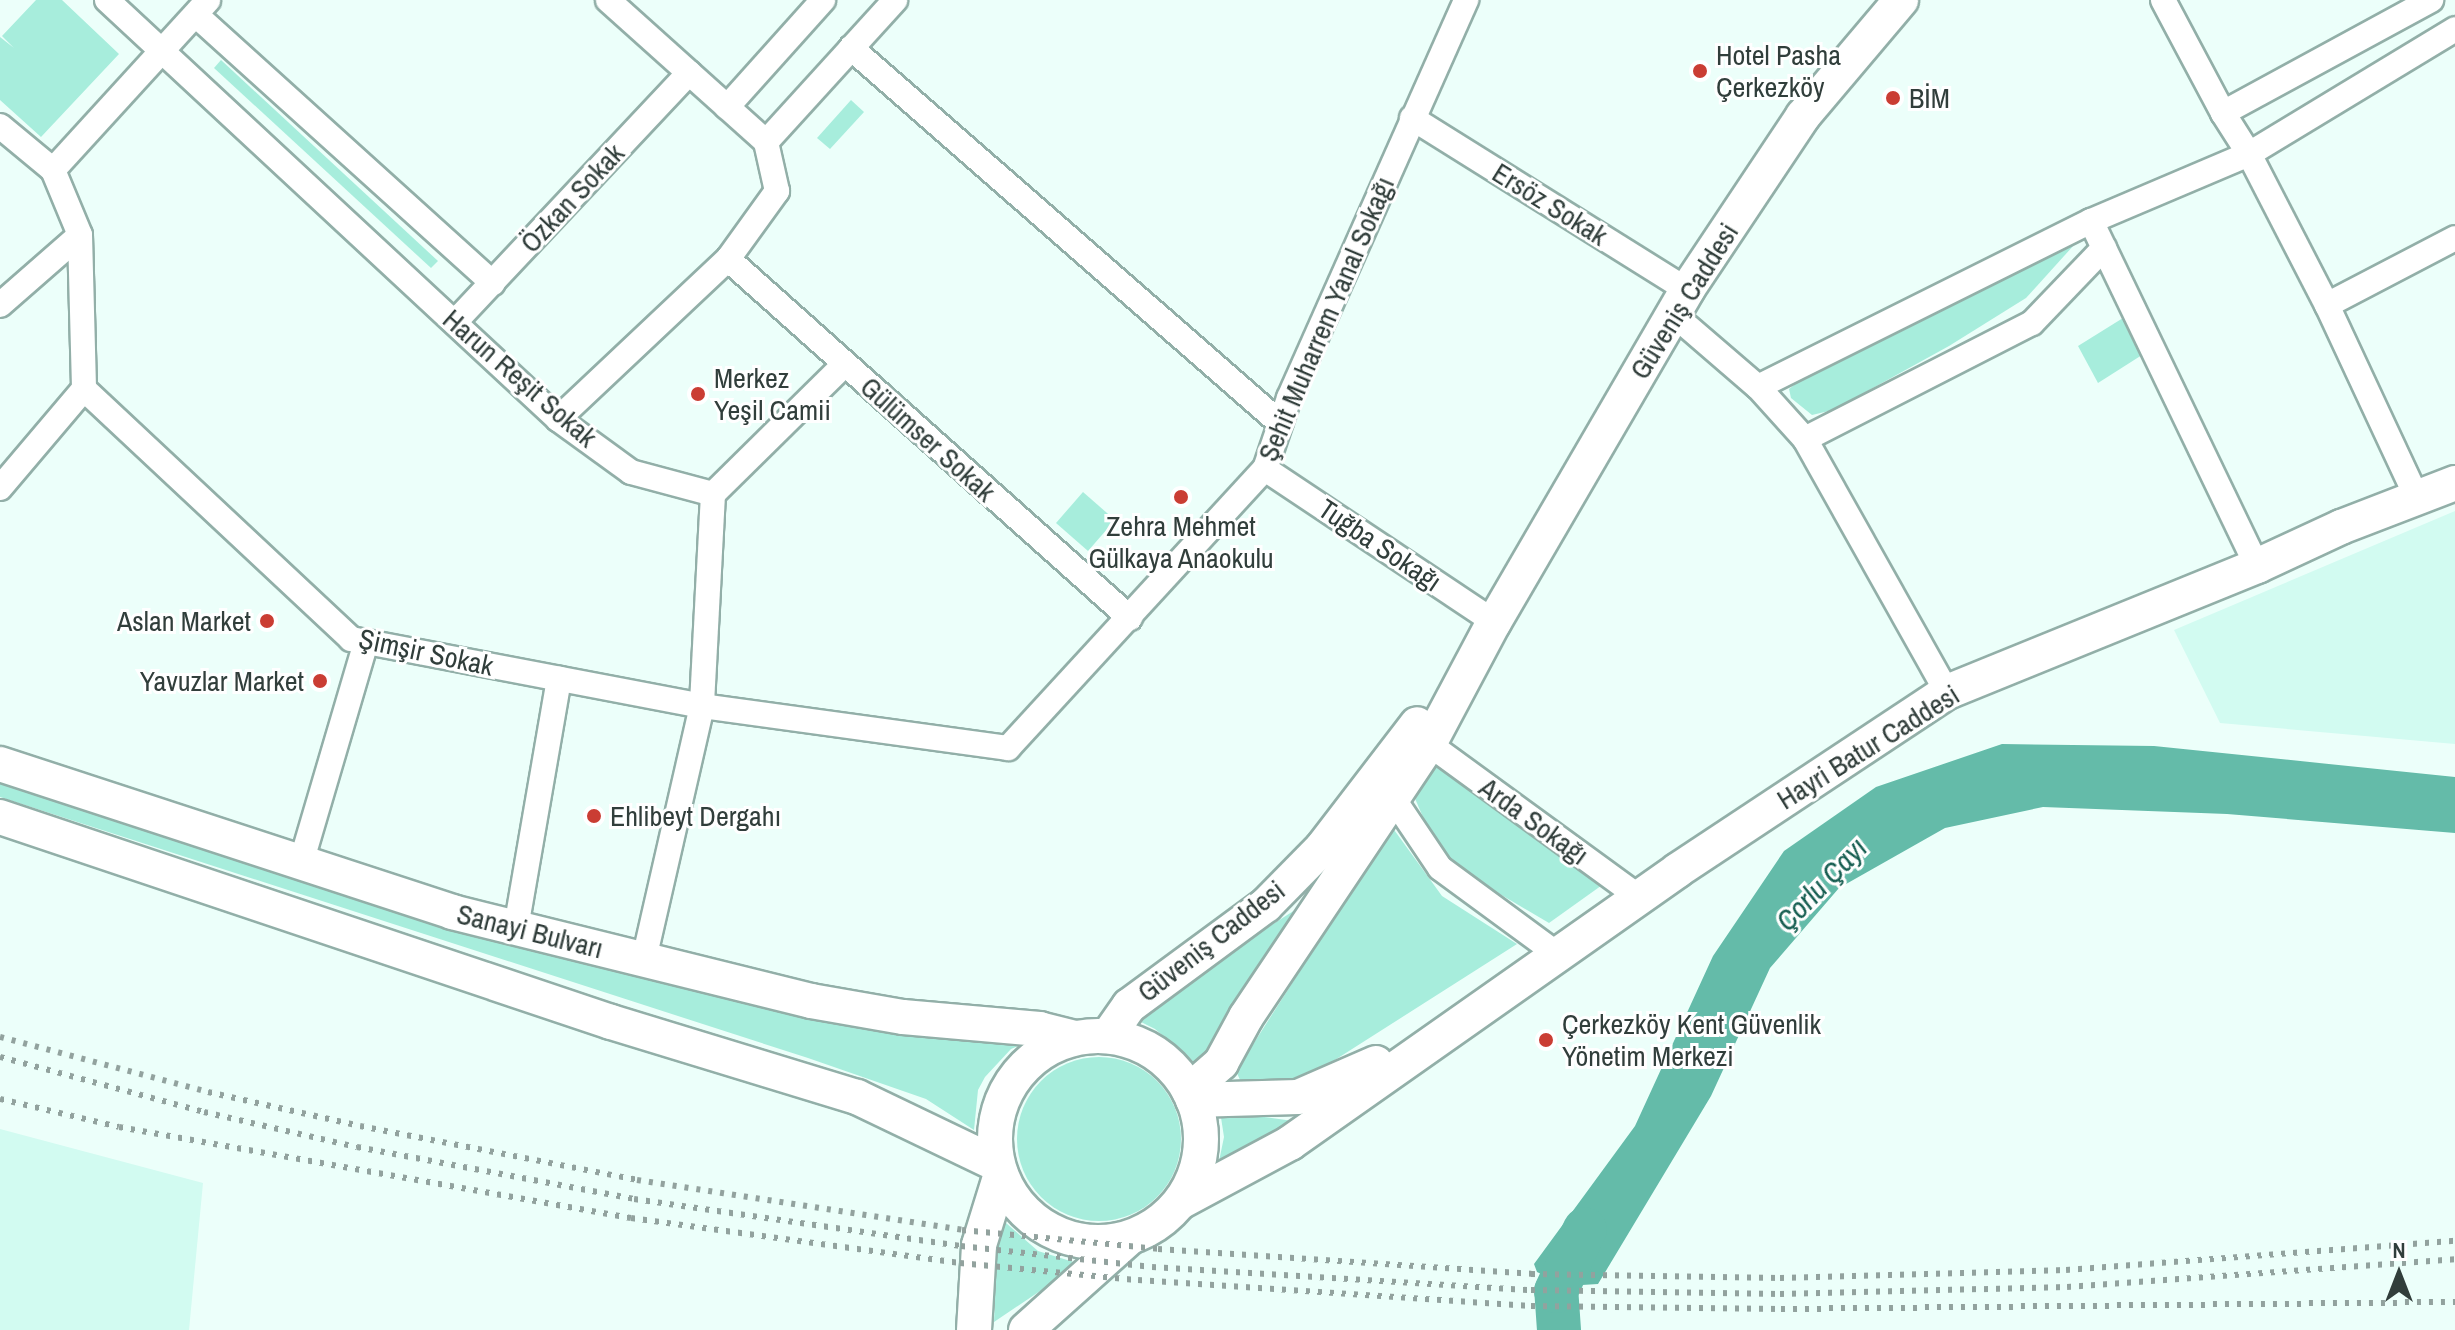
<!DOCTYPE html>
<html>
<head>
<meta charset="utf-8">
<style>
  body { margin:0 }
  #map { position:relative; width:2455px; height:1330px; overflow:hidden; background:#ecfffa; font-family:"Archivo Narrow",sans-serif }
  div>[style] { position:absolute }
  .built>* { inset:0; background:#d2fbf1 }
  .green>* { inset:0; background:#a7eddc }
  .round { border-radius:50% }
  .water>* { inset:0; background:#64bba9 }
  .river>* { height:44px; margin:-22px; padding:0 22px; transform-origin:22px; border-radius:22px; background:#64bba9 }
  .roads { filter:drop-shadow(2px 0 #92afa8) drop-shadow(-2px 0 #92afa8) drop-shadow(0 2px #92afa8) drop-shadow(0 -2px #92afa8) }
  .street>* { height:24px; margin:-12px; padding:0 12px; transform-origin:12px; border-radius:12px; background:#fff }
  .secondary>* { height:34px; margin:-17px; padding:0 17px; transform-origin:17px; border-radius:17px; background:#fff }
  .secondary>.ring { margin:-17px; padding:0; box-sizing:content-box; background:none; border:34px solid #fff; border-radius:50% }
  .rail>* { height:6px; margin-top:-3px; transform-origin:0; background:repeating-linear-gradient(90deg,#92a29e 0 4px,transparent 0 12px) }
  .dots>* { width:22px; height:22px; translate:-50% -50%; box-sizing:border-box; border:4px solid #fff; border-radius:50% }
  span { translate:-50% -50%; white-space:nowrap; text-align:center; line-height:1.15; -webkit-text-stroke:6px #fff; paint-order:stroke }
  .poi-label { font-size:28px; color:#313e3b }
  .left { translate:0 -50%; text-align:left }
  .right { translate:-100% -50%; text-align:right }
  .street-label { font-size:28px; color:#313e3b }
  .water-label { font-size:30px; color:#155d50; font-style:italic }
  .north { position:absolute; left:2359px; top:1234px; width:80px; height:80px; -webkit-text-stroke:6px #fff; paint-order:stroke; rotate:0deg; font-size:22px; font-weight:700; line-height:32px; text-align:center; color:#313e3b }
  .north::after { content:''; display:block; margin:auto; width:28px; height:36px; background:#313e3b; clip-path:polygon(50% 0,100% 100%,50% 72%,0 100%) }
</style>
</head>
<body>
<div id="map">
  <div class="built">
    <i style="clip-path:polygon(2455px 511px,2455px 744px,2220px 723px,2174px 630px)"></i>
    <i style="clip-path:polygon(0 1129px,203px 1183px,189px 1330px,0 1330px)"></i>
  </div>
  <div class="green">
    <i style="clip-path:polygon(36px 0,62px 0,119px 54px,41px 137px,0 100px,0 37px,14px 48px,2px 36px)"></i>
    <i style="clip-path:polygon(221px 60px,438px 261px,431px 268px,214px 68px)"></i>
    <i style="clip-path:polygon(851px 100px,864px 112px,830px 149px,817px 138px)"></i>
    <i style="clip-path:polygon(2068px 239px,2074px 245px,2026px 298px,1949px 346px,1833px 410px,1812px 415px,1791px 398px,1789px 389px,1812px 371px)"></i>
    <i style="clip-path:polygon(2123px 318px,2142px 355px,2098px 383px,2078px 346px)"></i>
    <i style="clip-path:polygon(1083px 492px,1115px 520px,1088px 551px,1056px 523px)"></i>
    <i style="clip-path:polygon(1435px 764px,1605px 883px,1549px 923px,1454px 867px,1433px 840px,1413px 794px)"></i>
    <i style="clip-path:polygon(0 783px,177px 839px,841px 1020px,925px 1037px,1034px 1039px,1011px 1049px,985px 1077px,978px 1090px,974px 1130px,926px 1099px,808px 1058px,0 797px)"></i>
    <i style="clip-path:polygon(1392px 827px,1442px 896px,1517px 944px,1305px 1079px,1290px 1084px,1241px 1082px,1236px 1071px)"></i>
    <i style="clip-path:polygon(1295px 910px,1201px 1068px,1155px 1029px,1129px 1016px)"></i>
    <i class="round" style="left:1017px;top:1057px;width:164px;height:164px"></i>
    <i style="clip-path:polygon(1220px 1111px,1293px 1121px,1217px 1171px,1224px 1137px)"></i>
    <i style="clip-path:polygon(998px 1216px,1038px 1251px,1080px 1264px,994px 1322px)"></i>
  </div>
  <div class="water">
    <i style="clip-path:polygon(2002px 744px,2154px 746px,2455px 777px,2455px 833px,2227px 814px,2043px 807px,1945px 828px,1839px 888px,1770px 968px,1711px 1096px,1598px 1284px,1566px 1286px,1537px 1272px,1534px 1264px,1635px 1126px,1713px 956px,1784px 851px,1876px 787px)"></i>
  </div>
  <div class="river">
    <i style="left:1559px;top:1330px;width:39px;rotate:-94deg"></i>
    <i style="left:1556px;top:1291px;width:68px;rotate:-64.9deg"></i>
  </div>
  <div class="roads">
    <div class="street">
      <i style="left:107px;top:0;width:616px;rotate:42.89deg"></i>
      <i style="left:558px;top:419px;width:90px;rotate:36deg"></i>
      <i style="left:631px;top:472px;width:85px;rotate:15deg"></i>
      <i style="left:713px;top:494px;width:212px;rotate:93deg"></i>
      <i style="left:702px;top:706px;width:260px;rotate:102.9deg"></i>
      <i style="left:608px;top:0;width:212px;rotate:41.9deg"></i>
      <i style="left:2163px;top:0;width:128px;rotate:62deg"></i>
      <i style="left:2223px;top:113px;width:49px;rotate:57.6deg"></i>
      <i style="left:2249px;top:154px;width:170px;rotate:62.7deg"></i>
      <i style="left:2327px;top:305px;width:213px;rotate:65deg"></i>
      <i style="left:196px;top:15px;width:400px;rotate:42.1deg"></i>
      <i style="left:851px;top:48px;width:570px;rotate:41.16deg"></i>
      <i style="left:727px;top:107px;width:144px;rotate:-48.1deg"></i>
      <i style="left:2223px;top:113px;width:237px;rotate:-28.5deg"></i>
      <i style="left:1412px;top:118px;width:324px;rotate:32deg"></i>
      <i style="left:0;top:126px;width:69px;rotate:39.7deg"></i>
      <i style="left:53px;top:170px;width:70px;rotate:67.4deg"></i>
      <i style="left:80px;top:235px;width:154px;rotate:88.5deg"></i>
      <i style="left:84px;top:389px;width:366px;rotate:43.1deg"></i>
      <i style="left:351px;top:639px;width:357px;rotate:10.8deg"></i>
      <i style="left:702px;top:706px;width:309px;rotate:7.8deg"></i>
      <i style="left:1008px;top:748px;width:379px;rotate:-47.4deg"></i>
      <i style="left:1265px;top:469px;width:75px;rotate:-71.3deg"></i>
      <i style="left:1289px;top:398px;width:436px;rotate:-66deg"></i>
      <i style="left:53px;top:170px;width:230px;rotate:-47.6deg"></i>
      <i style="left:2091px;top:221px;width:383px;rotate:64.3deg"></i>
      <i style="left:728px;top:259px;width:539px;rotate:41.77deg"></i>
      <i style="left:0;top:305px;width:106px;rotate:-41.2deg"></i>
      <i style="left:2327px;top:305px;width:144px;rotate:-27.6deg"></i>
      <i style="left:1673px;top:314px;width:112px;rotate:40.7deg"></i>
      <i style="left:1758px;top:387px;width:70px;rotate:47.9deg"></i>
      <i style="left:1805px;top:439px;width:290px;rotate:60.7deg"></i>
      <i style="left:455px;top:322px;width:342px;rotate:-46.8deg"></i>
      <i style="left:1758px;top:387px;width:372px;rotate:-26.5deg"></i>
      <i style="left:2091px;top:221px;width:172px;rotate:-23deg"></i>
      <i style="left:2249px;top:154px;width:241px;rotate:-31.2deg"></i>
      <i style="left:558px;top:419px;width:233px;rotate:-43.3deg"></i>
      <i style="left:728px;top:259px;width:84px;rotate:-54.2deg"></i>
      <i style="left:777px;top:191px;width:50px;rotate:-102.7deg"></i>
      <i style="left:766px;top:142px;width:192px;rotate:-47.7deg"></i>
      <i style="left:1805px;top:439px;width:255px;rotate:-27.1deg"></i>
      <i style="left:2032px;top:323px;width:104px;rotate:-46.2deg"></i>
      <i style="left:1265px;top:469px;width:275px;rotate:33.7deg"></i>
      <i style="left:0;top:488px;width:130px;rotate:-49.7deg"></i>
      <i style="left:713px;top:494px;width:184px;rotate:-44.6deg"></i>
      <i style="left:1429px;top:744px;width:261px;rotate:36.1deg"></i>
      <i style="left:1393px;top:798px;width:84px;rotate:56.1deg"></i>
      <i style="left:1440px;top:868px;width:145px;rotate:36.3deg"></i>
      <i style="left:301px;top:863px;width:230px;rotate:-73.6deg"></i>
      <i style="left:516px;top:928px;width:253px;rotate:-80.2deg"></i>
    </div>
    <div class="secondary">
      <i style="left:0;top:764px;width:476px;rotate:18.1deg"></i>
      <i style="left:452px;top:912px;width:370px;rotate:13.9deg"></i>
      <i style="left:811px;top:1001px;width:93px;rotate:9.9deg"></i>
      <i style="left:903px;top:1017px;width:137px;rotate:5deg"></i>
      <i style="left:1039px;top:1029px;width:36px;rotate:14deg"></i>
      <i style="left:0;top:817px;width:644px;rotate:18.55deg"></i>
      <i style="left:611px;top:1022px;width:257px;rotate:17deg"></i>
      <i style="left:857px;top:1097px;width:155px;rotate:25.6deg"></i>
      <i class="ring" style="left:995px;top:1036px;width:172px;height:172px"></i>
      <i style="left:1108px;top:1036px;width:37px;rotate:-55deg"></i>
      <i style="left:1129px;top:1006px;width:170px;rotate:-36.4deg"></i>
      <i style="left:1266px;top:905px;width:80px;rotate:-45.5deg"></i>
      <i style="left:1322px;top:848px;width:156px;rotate:-52.5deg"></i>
      <i style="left:1189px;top:1091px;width:43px;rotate:-41.2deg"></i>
      <i style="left:1221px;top:1063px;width:52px;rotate:-61.5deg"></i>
      <i style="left:1246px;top:1017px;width:329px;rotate:-56.2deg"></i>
      <i style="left:1429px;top:744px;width:138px;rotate:-62deg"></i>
      <i style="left:1494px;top:622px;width:384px;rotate:-59.8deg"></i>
      <i style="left:1687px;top:290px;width:209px;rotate:-56.3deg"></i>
      <i style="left:1803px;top:116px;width:152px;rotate:-49.8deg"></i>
      <i style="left:1193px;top:1100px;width:105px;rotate:-1.6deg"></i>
      <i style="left:1298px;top:1097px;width:85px;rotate:-23.6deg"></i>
      <i style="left:1182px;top:1201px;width:123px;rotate:-28.2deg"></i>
      <i style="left:1290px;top:1143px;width:474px;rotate:-35.1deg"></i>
      <i style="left:1678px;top:870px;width:323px;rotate:-33.5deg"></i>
      <i style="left:1947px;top:692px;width:335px;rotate:-22.1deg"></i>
      <i style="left:2257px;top:566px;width:93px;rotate:-24.9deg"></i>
      <i style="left:2341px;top:527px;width:122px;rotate:-21.1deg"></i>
      <i style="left:974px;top:1330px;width:85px;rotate:-86.6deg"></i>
      <i style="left:979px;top:1245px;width:74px;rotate:-72.8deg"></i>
      <i style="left:1026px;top:1330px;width:138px;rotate:-41.8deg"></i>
    </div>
  </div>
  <div class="rail">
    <i style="left:0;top:1037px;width:215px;rotate:14.8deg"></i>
    <i style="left:208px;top:1092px;width:156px;rotate:12.6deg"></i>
    <i style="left:360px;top:1126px;width:282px;rotate:11deg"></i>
    <i style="left:637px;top:1180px;width:329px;rotate:8.7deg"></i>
    <i style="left:962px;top:1230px;width:197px;rotate:5.5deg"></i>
    <i style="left:1158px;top:1249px;width:374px;rotate:3.8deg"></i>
    <i style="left:1531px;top:1274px;width:249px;rotate:0.9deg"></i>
    <i style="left:1780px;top:1278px;width:286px;rotate:-1.6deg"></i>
    <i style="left:2066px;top:1270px;width:390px;rotate:-4.3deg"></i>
    <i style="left:0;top:1057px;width:211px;rotate:15.1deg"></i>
    <i style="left:204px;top:1112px;width:157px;rotate:12.9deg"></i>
    <i style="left:357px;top:1147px;width:282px;rotate:10.6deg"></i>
    <i style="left:634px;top:1199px;width:330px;rotate:8.2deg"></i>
    <i style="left:961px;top:1246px;width:192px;rotate:6.3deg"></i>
    <i style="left:1152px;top:1267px;width:380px;rotate:3.5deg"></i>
    <i style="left:1531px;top:1290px;width:249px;rotate:0.9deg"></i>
    <i style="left:1780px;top:1294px;width:287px;rotate:-1.4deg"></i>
    <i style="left:2067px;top:1287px;width:389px;rotate:-4.1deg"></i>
    <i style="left:0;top:1099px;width:122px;rotate:13.2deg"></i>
    <i style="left:119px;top:1127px;width:520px;rotate:10.08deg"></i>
    <i style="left:631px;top:1218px;width:332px;rotate:7.8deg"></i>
    <i style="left:960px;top:1263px;width:179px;rotate:5.5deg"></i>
    <i style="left:1138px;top:1280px;width:394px;rotate:3.8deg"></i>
    <i style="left:1531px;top:1306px;width:250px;rotate:0.7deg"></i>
    <i style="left:1781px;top:1309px;width:674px;rotate:-0.6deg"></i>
  </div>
  <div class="dots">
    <i style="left:1700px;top:71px;background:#ca3d33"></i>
    <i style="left:1893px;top:98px;background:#ca3d33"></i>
    <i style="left:698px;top:394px;background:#ca3d33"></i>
    <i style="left:1181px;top:497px;background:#ca3d33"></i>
    <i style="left:267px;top:621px;background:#ca3d33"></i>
    <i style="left:320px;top:681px;background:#ca3d33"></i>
    <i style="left:594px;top:816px;background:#ca3d33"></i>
    <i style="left:1546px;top:1040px;background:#ca3d33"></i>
  </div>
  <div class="poi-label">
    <span class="left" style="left:1716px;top:71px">Hotel Pasha<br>Çerkezköy</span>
    <span class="left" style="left:1909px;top:98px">BİM</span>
    <span class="left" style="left:714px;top:394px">Merkez<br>Yeşil Camii</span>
    <span style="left:1181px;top:542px">Zehra Mehmet<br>Gülkaya Anaokulu</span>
    <span class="right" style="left:251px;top:621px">Aslan Market</span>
    <span class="right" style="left:304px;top:681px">Yavuzlar Market</span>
    <span class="left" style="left:610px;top:816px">Ehlibeyt Dergahı</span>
    <span class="left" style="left:1562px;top:1040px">Çerkezköy Kent Güvenlik<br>Yönetim Merkezi</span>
  </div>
  <div class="street-label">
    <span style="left:572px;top:198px;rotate:-47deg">Özkan Sokak</span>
    <span style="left:1550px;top:204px;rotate:32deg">Ersöz Sokak</span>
    <span style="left:1684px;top:301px;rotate:-58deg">Güveniş Caddesi</span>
    <span style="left:1326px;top:319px;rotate:-67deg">Şehit Muharrem Yanal Sokağı</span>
    <span style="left:520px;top:378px;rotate:41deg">Harun Reşit Sokak</span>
    <span style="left:928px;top:439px;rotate:42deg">Gülümser Sokak</span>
    <span style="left:1380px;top:545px;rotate:34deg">Tuğba Sokağı</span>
    <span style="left:426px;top:652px;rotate:12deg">Şimşir Sokak</span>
    <span style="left:1868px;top:747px;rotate:-32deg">Hayri Batur Caddesi</span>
    <span style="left:1534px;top:821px;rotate:36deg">Arda Sokağı</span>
    <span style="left:530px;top:931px;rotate:14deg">Sanayi Bulvarı</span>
    <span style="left:1211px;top:941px;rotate:-38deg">Güveniş Caddesi</span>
  </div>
  <div class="water-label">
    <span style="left:1821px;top:884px;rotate:-46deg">Çorlu Çayı</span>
  </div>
  <div class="north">N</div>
</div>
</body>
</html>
